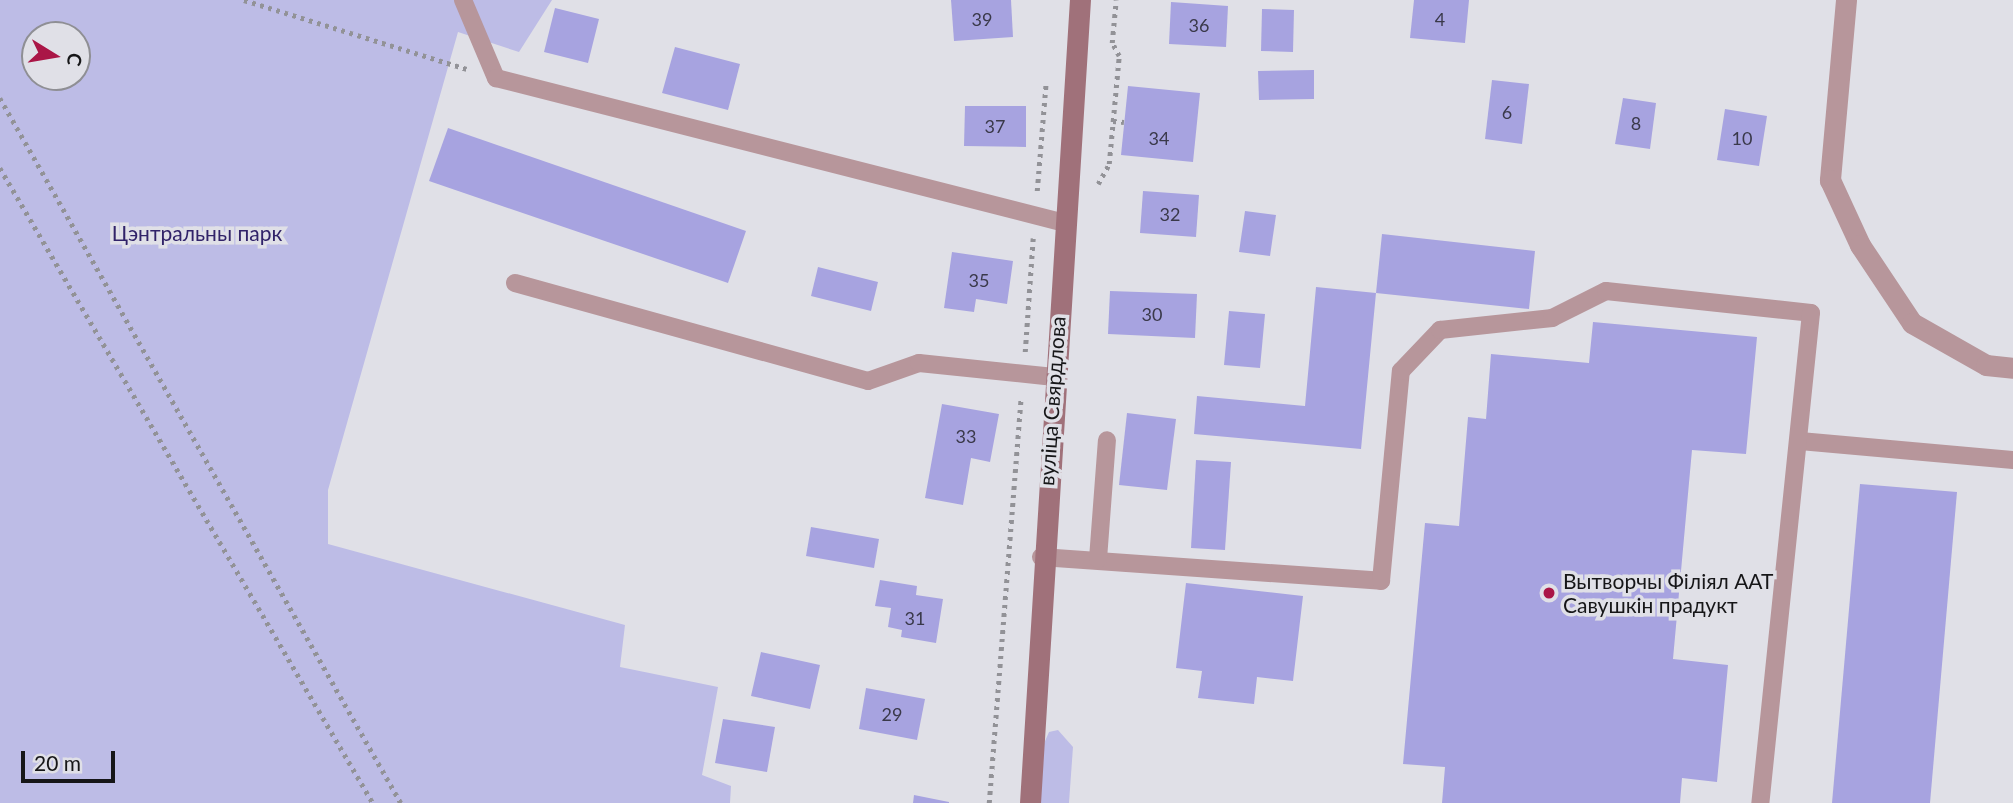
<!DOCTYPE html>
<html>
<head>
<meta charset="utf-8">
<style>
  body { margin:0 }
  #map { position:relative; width:2013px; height:803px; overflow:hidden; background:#e0e0e7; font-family:Lato,sans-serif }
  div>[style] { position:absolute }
  .green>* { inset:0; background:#bdbce6 }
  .building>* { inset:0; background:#a7a3e0 }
  .path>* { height:4.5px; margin-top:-2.25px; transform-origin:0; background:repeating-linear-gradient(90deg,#929297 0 3.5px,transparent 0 8.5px) }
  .service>* { height:18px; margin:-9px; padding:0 9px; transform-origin:9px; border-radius:9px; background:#b7969b }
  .minor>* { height:21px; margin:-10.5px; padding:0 10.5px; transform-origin:10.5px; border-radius:10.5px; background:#b7969b }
  .secondary>* { height:21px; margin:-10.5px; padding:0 10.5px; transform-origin:10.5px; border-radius:10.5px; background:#a0717a }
  .dots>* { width:19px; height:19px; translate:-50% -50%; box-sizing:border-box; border:4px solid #e0e0e7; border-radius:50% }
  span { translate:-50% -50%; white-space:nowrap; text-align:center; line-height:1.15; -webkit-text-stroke:7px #e0e0e7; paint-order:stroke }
  .number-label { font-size:18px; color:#3a394a }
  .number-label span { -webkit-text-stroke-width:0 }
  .park-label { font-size:21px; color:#312369 }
  .street-label { font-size:21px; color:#161618 }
  .poi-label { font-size:21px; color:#161618 }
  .left { translate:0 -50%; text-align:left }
  .north { position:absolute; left:21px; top:21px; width:70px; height:70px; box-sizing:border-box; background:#e0e0e7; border:2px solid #8f8f94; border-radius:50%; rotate:101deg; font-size:19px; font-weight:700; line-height:28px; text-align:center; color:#161618 }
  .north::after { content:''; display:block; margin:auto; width:24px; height:32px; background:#aa1647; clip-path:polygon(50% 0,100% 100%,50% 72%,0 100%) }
  .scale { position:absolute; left:21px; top:751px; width:94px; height:32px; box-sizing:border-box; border:4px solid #161618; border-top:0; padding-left:9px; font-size:21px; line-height:24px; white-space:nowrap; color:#161618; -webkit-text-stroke:5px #e0e0e7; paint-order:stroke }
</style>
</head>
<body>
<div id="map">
  <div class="green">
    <i style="clip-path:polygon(evenodd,0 0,552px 0,519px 52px,458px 32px,328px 490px,328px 544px,625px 625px,620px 667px,718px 687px,702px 775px,731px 786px,730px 803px,0 803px,0 0,35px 35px,77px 35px,77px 77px,35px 77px,35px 35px)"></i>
    <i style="clip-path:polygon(1058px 730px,1073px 747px,1069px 803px,1039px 803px,1042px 748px,1049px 732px)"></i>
  </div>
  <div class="building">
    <i style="clip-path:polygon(951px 0,1011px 0,1013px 37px,954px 41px)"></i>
    <i style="clip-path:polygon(1414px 0,1469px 0,1465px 43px,1410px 38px)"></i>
    <i style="clip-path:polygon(1171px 2px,1228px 6px,1226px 47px,1169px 44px)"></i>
    <i style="clip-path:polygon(555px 8px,599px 19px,588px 63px,544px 52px)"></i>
    <i style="clip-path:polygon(1262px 9px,1294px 10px,1293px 52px,1261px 51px)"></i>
    <i style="clip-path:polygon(675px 47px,740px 64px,728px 110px,662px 93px)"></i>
    <i style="clip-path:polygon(1314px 70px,1314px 99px,1259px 100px,1258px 71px)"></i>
    <i style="clip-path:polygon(1492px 80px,1529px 84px,1522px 144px,1485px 139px)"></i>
    <i style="clip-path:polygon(1128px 86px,1200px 93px,1193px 162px,1121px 155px)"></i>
    <i style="clip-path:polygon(1623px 98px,1656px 103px,1650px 149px,1615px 144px)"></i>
    <i style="clip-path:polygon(965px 106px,1026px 106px,1026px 147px,964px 146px)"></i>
    <i style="clip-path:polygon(1725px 109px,1767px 116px,1759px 166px,1717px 160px)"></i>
    <i style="clip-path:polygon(448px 128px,746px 231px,728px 283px,429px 181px)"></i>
    <i style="clip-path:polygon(1143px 191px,1199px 195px,1196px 237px,1140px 233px)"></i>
    <i style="clip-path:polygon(1245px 211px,1276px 215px,1270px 256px,1239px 252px)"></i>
    <i style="clip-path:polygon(1382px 234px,1535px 251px,1529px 309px,1376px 293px)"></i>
    <i style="clip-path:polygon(952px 252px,1013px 261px,1007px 304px,976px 299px,974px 312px,944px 308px)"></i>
    <i style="clip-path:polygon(818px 267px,878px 282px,871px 311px,811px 296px)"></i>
    <i style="clip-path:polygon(1316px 287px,1376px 293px,1361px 449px,1194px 434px,1197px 396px,1305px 406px)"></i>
    <i style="clip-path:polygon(1110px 291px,1197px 294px,1195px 338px,1108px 334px)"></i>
    <i style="clip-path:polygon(1229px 311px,1265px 314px,1260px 368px,1224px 365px)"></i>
    <i style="clip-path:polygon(1593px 322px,1757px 337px,1746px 454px,1692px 450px,1673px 659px,1728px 665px,1717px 782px,1682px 778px,1680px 803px,1442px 803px,1445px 767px,1403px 764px,1425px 523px,1459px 526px,1468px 417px,1486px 419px,1491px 354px,1589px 363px)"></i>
    <i style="clip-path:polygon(942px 404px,999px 414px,990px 462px,971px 458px,963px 505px,925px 498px)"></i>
    <i style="clip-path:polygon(1127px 413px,1176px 419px,1167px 490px,1119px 485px)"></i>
    <i style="clip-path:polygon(1196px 460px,1231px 462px,1225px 550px,1191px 548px)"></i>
    <i style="clip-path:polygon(1860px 484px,1957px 492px,1930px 803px,1832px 803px)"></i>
    <i style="clip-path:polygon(811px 527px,879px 539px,874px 568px,806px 556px)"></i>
    <i style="clip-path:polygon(880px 580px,917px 586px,916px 595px,943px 599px,936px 643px,901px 637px,902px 630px,888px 627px,891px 608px,875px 606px)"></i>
    <i style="clip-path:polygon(1186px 583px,1303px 596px,1293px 681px,1257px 677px,1254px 704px,1198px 698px,1202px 671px,1176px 668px)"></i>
    <i style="clip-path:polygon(761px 652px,820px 665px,810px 709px,751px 696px)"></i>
    <i style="clip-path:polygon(866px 688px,925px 699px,917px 740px,859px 729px)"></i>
    <i style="clip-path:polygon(723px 719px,775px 727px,767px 772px,715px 763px)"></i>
    <i style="clip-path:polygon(914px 795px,949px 802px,949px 803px,913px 803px)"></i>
  </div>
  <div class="path">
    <i style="left:244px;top:0;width:233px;rotate:17.2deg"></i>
    <i style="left:0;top:98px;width:811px;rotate:60.37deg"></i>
    <i style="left:1113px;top:121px;width:11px;rotate:5deg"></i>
    <i style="left:0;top:168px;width:736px;rotate:59.57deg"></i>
    <i style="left:1098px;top:184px;width:23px;rotate:-61deg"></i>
    <i style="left:1109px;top:164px;width:108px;rotate:-84.7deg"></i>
    <i style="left:1119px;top:56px;width:15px;rotate:-118deg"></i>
    <i style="left:1112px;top:43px;width:43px;rotate:-84.7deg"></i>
    <i style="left:1037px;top:191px;width:110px;rotate:-85.3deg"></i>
    <i style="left:1025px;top:352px;width:114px;rotate:-86deg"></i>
    <i style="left:989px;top:803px;width:405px;rotate:-85.5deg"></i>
  </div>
  <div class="service">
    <i style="left:463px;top:0;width:85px;rotate:67.1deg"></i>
    <i style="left:496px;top:78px;width:587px;rotate:14.3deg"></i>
    <i style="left:515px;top:283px;width:366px;rotate:15.5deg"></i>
    <i style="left:868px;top:381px;width:54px;rotate:-19.4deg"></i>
    <i style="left:919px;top:363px;width:136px;rotate:5.9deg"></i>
    <i style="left:1800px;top:441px;width:214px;rotate:5.1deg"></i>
    <i style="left:1041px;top:557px;width:341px;rotate:4deg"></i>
    <i style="left:1381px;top:581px;width:211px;rotate:-84.6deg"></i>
    <i style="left:1401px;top:371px;width:57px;rotate:-46.4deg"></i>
    <i style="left:1440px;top:330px;width:113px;rotate:-6.1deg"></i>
    <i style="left:1552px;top:318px;width:60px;rotate:-26.6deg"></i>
    <i style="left:1606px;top:291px;width:206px;rotate:6.1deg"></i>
    <i style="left:1811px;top:313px;width:493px;rotate:95.9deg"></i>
    <i style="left:1098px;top:559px;width:119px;rotate:-85.7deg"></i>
  </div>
  <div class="minor">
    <i style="left:1846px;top:0;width:181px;rotate:95.1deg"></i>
    <i style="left:1830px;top:180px;width:72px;rotate:65.2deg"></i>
    <i style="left:1860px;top:245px;width:94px;rotate:56.3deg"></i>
    <i style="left:1912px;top:323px;width:85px;rotate:29.6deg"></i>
    <i style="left:1986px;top:365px;width:27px;rotate:6deg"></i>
  </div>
  <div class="secondary">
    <i style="left:1030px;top:803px;width:805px;rotate:-86.44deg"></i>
  </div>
  <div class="dots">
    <i style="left:1549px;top:593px;background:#aa1647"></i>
  </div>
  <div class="number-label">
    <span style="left:982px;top:19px">39</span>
    <span style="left:1440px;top:19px">4</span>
    <span style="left:1199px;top:25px">36</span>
    <span style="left:1507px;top:112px">6</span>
    <span style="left:1636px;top:123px">8</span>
    <span style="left:995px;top:126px">37</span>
    <span style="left:1159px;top:138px">34</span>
    <span style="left:1742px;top:138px">10</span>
    <span style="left:1170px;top:214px">32</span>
    <span style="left:979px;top:280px">35</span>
    <span style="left:1152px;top:314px">30</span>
    <span style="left:966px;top:436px">33</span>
    <span style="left:915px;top:618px">31</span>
    <span style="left:892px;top:714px">29</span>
  </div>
  <div class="park-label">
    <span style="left:197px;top:233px">Цэнтральны парк</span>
  </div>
  <div class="street-label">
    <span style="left:1052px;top:401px;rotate:-86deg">вуліца Свярдлова</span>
  </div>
  <div class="poi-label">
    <span class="left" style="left:1563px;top:593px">Вытворчы Філіял ААТ<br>Савушкін прадукт</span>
  </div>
  <div class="north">С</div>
  <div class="scale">20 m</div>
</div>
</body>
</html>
